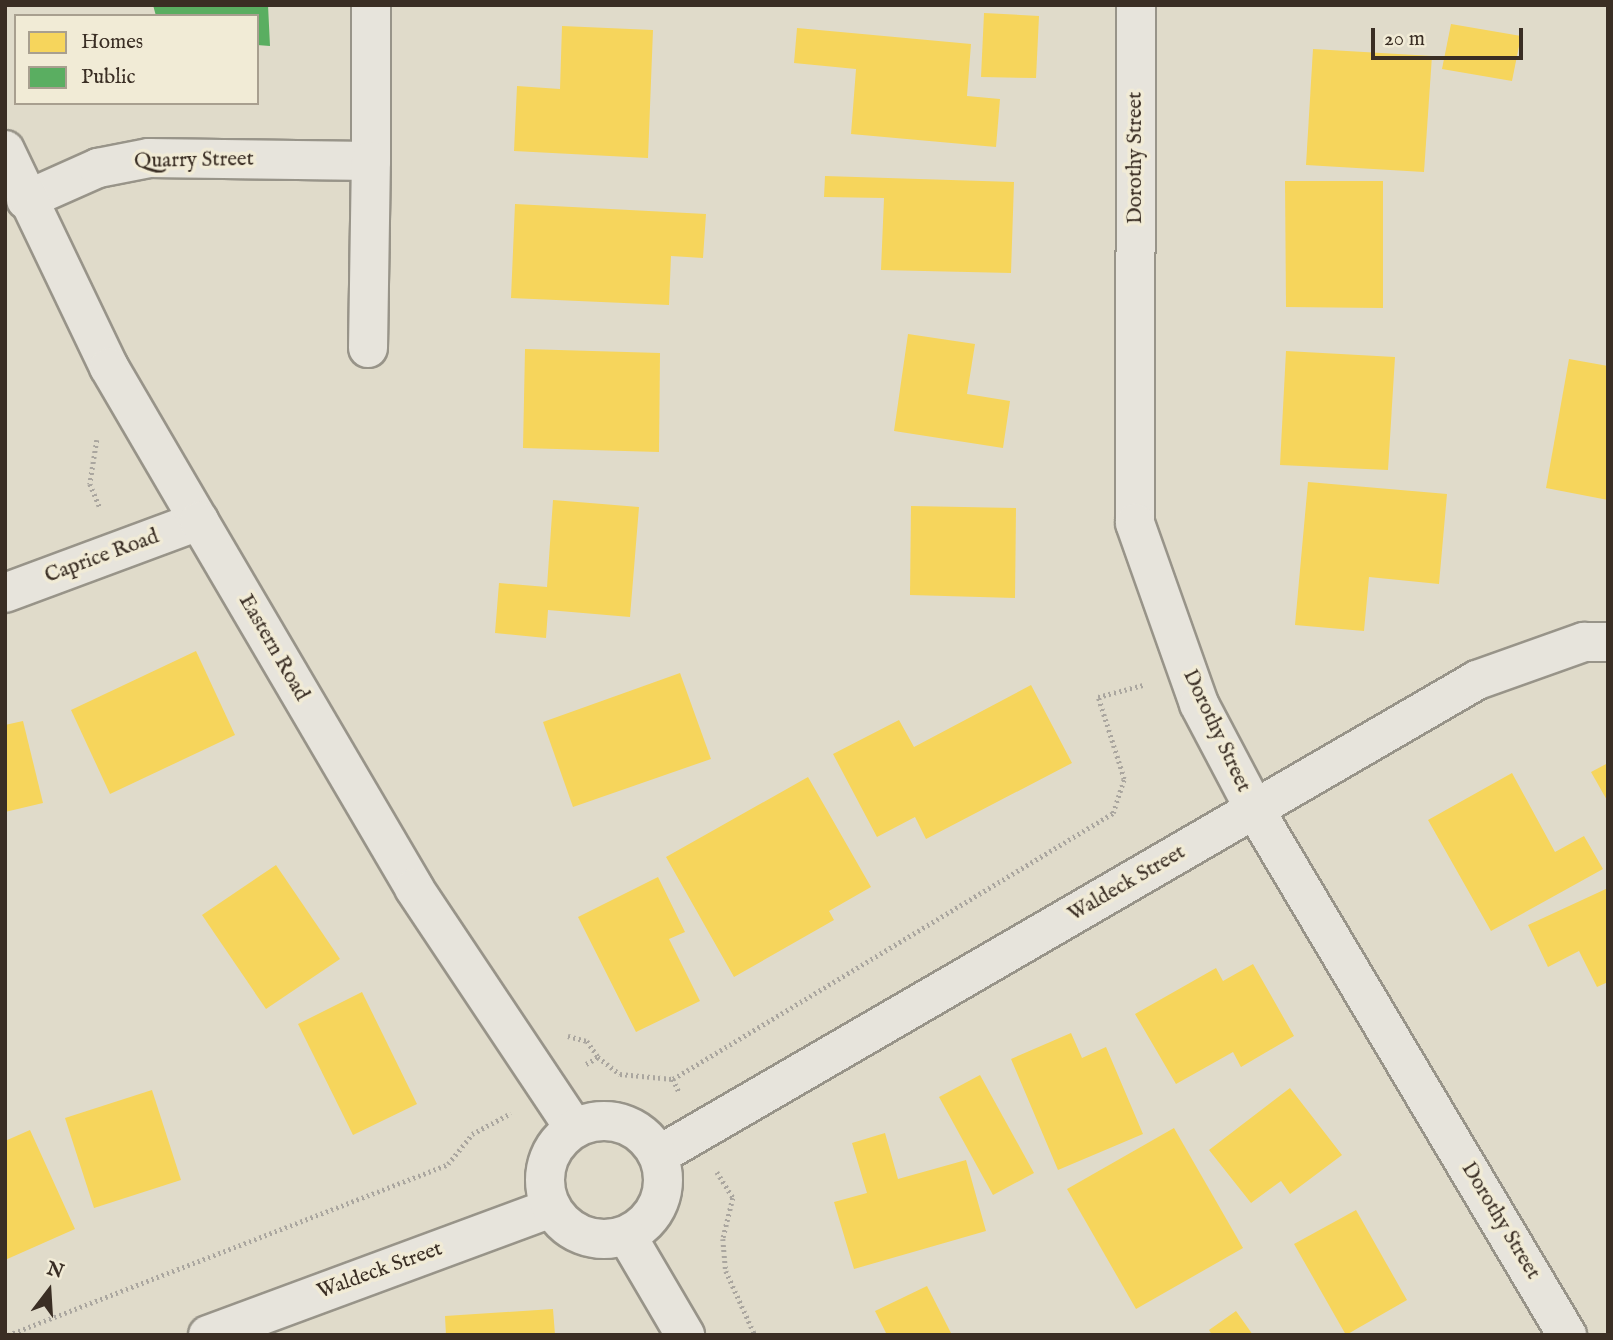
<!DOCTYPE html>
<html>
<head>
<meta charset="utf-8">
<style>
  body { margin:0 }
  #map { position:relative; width:1613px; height:1340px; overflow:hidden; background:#e0dbca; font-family:"IM FELL English",serif }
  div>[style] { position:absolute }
  .homes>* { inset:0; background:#f6d55c }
  .public>* { inset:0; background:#5aae61 }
  .path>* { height:4.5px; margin-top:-2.25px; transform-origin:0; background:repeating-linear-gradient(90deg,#aaa69f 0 2px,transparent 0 5.5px) }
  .roads { filter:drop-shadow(2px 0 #989489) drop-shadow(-2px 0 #989489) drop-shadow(0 2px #989489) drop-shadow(0 -2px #989489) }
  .street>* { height:38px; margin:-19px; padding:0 19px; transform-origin:19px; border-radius:19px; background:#e7e4dc }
  .secondary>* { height:38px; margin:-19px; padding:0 19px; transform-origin:19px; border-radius:19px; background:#e7e4dc }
  .secondary>.ring { margin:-19px; padding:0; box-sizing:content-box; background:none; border:38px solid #e7e4dc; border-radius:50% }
  span { translate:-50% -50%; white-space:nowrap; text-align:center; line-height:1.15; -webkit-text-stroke:7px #f1ebd6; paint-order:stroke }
  .street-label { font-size:21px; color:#3a2e24 }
  .frame { position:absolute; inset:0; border:7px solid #3a2e24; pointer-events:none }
  .legend { position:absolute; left:14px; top:14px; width:245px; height:91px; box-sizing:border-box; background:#f1ebd6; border:2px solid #a89f8f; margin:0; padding:9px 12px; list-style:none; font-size:21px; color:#3a2e24 }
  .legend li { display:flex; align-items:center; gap:14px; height:35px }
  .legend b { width:35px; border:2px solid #a89f8f }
  .north { position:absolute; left:14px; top:1256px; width:70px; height:70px; -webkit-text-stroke:5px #f1ebd6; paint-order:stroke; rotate:17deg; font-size:19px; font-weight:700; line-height:28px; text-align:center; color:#3a2e24 }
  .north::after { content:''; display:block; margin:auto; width:24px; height:32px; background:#3a2e24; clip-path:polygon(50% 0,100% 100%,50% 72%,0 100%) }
  .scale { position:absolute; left:1371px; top:28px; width:152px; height:32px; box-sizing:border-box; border:4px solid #3a2e24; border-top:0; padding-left:9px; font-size:21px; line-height:24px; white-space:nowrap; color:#3a2e24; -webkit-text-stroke:5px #f1ebd6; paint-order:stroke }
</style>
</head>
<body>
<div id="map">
  <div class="homes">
    <i style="clip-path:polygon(984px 13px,1039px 16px,1036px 78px,981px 77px)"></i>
    <i style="clip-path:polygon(1451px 24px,1521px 36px,1512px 81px,1442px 69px)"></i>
    <i style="clip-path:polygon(562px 26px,653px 30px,648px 158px,514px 151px,517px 86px,560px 89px)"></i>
    <i style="clip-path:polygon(797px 28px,971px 44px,967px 96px,1000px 99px,996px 147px,851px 134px,856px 69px,794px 63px)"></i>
    <i style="clip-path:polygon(1313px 49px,1432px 56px,1424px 172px,1306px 165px)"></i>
    <i style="clip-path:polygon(825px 176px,1014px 182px,1011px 273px,881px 270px,884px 198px,824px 197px)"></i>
    <i style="clip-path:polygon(1285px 181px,1383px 181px,1383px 308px,1286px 307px)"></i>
    <i style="clip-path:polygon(515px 204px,706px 214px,703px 258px,671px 256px,669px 305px,511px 298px)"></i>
    <i style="clip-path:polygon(908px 334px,975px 344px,967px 394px,1010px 401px,1003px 448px,894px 431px)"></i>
    <i style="clip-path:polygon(525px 349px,660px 353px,659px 452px,523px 448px)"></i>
    <i style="clip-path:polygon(1286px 351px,1395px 357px,1388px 470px,1280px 465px)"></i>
    <i style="clip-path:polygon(1569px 359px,1608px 366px,1608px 500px,1546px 488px)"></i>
    <i style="clip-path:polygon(1308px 482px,1447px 494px,1439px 584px,1369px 577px,1364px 631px,1295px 625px)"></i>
    <i style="clip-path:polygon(553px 500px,639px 507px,630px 617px,548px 610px,546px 638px,495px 633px,499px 583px,547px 587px)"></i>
    <i style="clip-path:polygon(911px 506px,1016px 508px,1015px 598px,910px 595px)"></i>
    <i style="clip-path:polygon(196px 651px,235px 735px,110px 794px,71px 710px)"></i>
    <i style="clip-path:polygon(680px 673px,711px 759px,573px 807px,543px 722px)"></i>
    <i style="clip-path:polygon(1031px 685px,1072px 763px,926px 839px,915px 817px,877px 837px,833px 754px,899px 720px,914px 747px)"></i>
    <i style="clip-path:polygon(23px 721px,43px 803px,5px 812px,5px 725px)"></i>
    <i style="clip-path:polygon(1608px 763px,1608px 802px,1591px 772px)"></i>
    <i style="clip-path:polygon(1512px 773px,1555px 852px,1584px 836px,1603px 869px,1491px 931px,1428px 820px)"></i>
    <i style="clip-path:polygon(808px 777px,871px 887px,829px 911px,834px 920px,734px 977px,666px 857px)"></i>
    <i style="clip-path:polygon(276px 865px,340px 959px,266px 1009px,202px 915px)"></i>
    <i style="clip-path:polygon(658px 877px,685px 932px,669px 939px,700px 1001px,636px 1032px,578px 917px)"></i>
    <i style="clip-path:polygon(1608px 888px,1608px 982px,1597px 987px,1579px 951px,1548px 967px,1528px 925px)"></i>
    <i style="clip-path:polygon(1253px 964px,1294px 1036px,1241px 1067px,1233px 1052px,1176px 1084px,1135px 1014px,1216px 968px,1223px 981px)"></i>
    <i style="clip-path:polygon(362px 992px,417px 1104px,353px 1135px,298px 1024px)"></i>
    <i style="clip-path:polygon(1071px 1033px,1082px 1058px,1106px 1047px,1143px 1134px,1058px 1170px,1011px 1059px)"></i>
    <i style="clip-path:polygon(980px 1075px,1034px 1173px,993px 1195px,939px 1097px)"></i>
    <i style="clip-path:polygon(1290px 1088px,1342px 1155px,1290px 1194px,1281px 1181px,1251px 1203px,1209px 1150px)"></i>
    <i style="clip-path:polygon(152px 1090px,181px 1180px,94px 1208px,65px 1118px)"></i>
    <i style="clip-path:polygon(1174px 1128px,1243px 1248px,1136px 1309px,1067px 1189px)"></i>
    <i style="clip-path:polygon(30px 1130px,75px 1229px,5px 1260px,5px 1141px)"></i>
    <i style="clip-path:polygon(885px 1133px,898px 1179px,966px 1160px,986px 1231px,854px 1269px,834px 1202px,867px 1193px,852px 1143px)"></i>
    <i style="clip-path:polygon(1356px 1210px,1407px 1300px,1346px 1335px,1294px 1244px)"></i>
    <i style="clip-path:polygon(927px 1286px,952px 1335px,887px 1335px,875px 1311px)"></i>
    <i style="clip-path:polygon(553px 1309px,555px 1335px,446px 1335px,445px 1316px)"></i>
    <i style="clip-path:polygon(1236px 1311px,1253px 1335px,1212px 1335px,1209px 1330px)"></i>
  </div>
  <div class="public">
    <i style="clip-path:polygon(153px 5px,268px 5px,270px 46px,257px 45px,257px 16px,156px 16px)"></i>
  </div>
  <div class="path">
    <i style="left:97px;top:440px;width:45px;rotate:99deg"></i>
    <i style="left:90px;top:484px;width:26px;rotate:67deg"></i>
    <i style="left:568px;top:1036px;width:20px;rotate:15deg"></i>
    <i style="left:587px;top:1041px;width:19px;rotate:55deg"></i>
    <i style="left:586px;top:1064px;width:14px;rotate:-30deg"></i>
    <i style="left:598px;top:1057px;width:28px;rotate:38deg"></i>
    <i style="left:620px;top:1074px;width:53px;rotate:5.4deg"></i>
    <i style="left:673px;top:1079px;width:14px;rotate:65deg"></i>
    <i style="left:673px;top:1079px;width:514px;rotate:-31.15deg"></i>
    <i style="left:1113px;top:813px;width:36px;rotate:-72deg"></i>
    <i style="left:1124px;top:779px;width:86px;rotate:-107.6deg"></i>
    <i style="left:1098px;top:697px;width:47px;rotate:-14.9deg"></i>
    <i style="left:717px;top:1172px;width:31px;rotate:58deg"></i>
    <i style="left:733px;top:1198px;width:42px;rotate:103.7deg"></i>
    <i style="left:723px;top:1239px;width:32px;rotate:85deg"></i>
    <i style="left:726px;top:1271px;width:70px;rotate:65.6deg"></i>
    <i style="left:8px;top:1335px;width:472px;rotate:-21.2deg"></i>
    <i style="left:448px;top:1164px;width:38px;rotate:-51deg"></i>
    <i style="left:472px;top:1134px;width:44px;rotate:-28.3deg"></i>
  </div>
  <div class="roads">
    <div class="street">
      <i style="left:1136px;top:5px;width:518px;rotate:90.11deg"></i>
      <i style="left:1135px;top:523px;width:192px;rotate:70.5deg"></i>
      <i style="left:1199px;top:704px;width:120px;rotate:62.2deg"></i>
      <i style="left:1255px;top:810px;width:611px;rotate:59.28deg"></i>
      <i style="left:26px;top:200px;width:79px;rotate:-24deg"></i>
      <i style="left:98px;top:168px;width:52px;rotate:-11.1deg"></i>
      <i style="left:149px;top:158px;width:222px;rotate:0.8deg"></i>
      <i style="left:371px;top:161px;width:156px;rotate:-90deg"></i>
      <i style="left:368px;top:348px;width:187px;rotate:-89.1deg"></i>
      <i style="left:5px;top:593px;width:207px;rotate:-20.4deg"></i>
      <i style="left:659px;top:1155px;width:946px;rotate:-30.14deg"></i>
      <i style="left:1477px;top:680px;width:114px;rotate:-19.6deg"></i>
      <i style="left:1584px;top:642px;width:24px"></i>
      <i style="left:208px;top:1335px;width:366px;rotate:-20.3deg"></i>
    </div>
    <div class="secondary">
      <i style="left:5px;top:150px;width:241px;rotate:64.4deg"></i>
      <i style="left:109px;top:367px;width:178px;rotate:59.7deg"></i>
      <i style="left:199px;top:521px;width:425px;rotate:59.6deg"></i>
      <i style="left:414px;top:888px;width:288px;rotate:56.3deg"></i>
      <i class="ring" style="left:545px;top:1121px;width:80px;height:80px"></i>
      <i style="left:627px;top:1236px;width:115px;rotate:59.6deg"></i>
    </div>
  </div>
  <div class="street-label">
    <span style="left:1136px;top:158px;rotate:-90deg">Dorothy Street</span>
    <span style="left:194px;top:161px;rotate:-1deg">Quarry Street</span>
    <span style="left:102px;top:557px;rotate:-20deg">Caprice Road</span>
    <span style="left:273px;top:648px;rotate:60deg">Eastern Road</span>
    <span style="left:1216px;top:731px;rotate:65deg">Dorothy Street</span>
    <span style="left:1127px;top:884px;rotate:-30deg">Waldeck Street</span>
    <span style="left:1500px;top:1221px;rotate:59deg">Dorothy Street</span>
    <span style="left:380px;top:1271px;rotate:-20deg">Waldeck Street</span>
  </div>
  <div class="frame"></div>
  <ul class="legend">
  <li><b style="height:19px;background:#f6d55c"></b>Homes</li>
  <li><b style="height:19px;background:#5aae61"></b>Public</li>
  </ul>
  <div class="north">N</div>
  <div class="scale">20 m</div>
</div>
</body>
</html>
